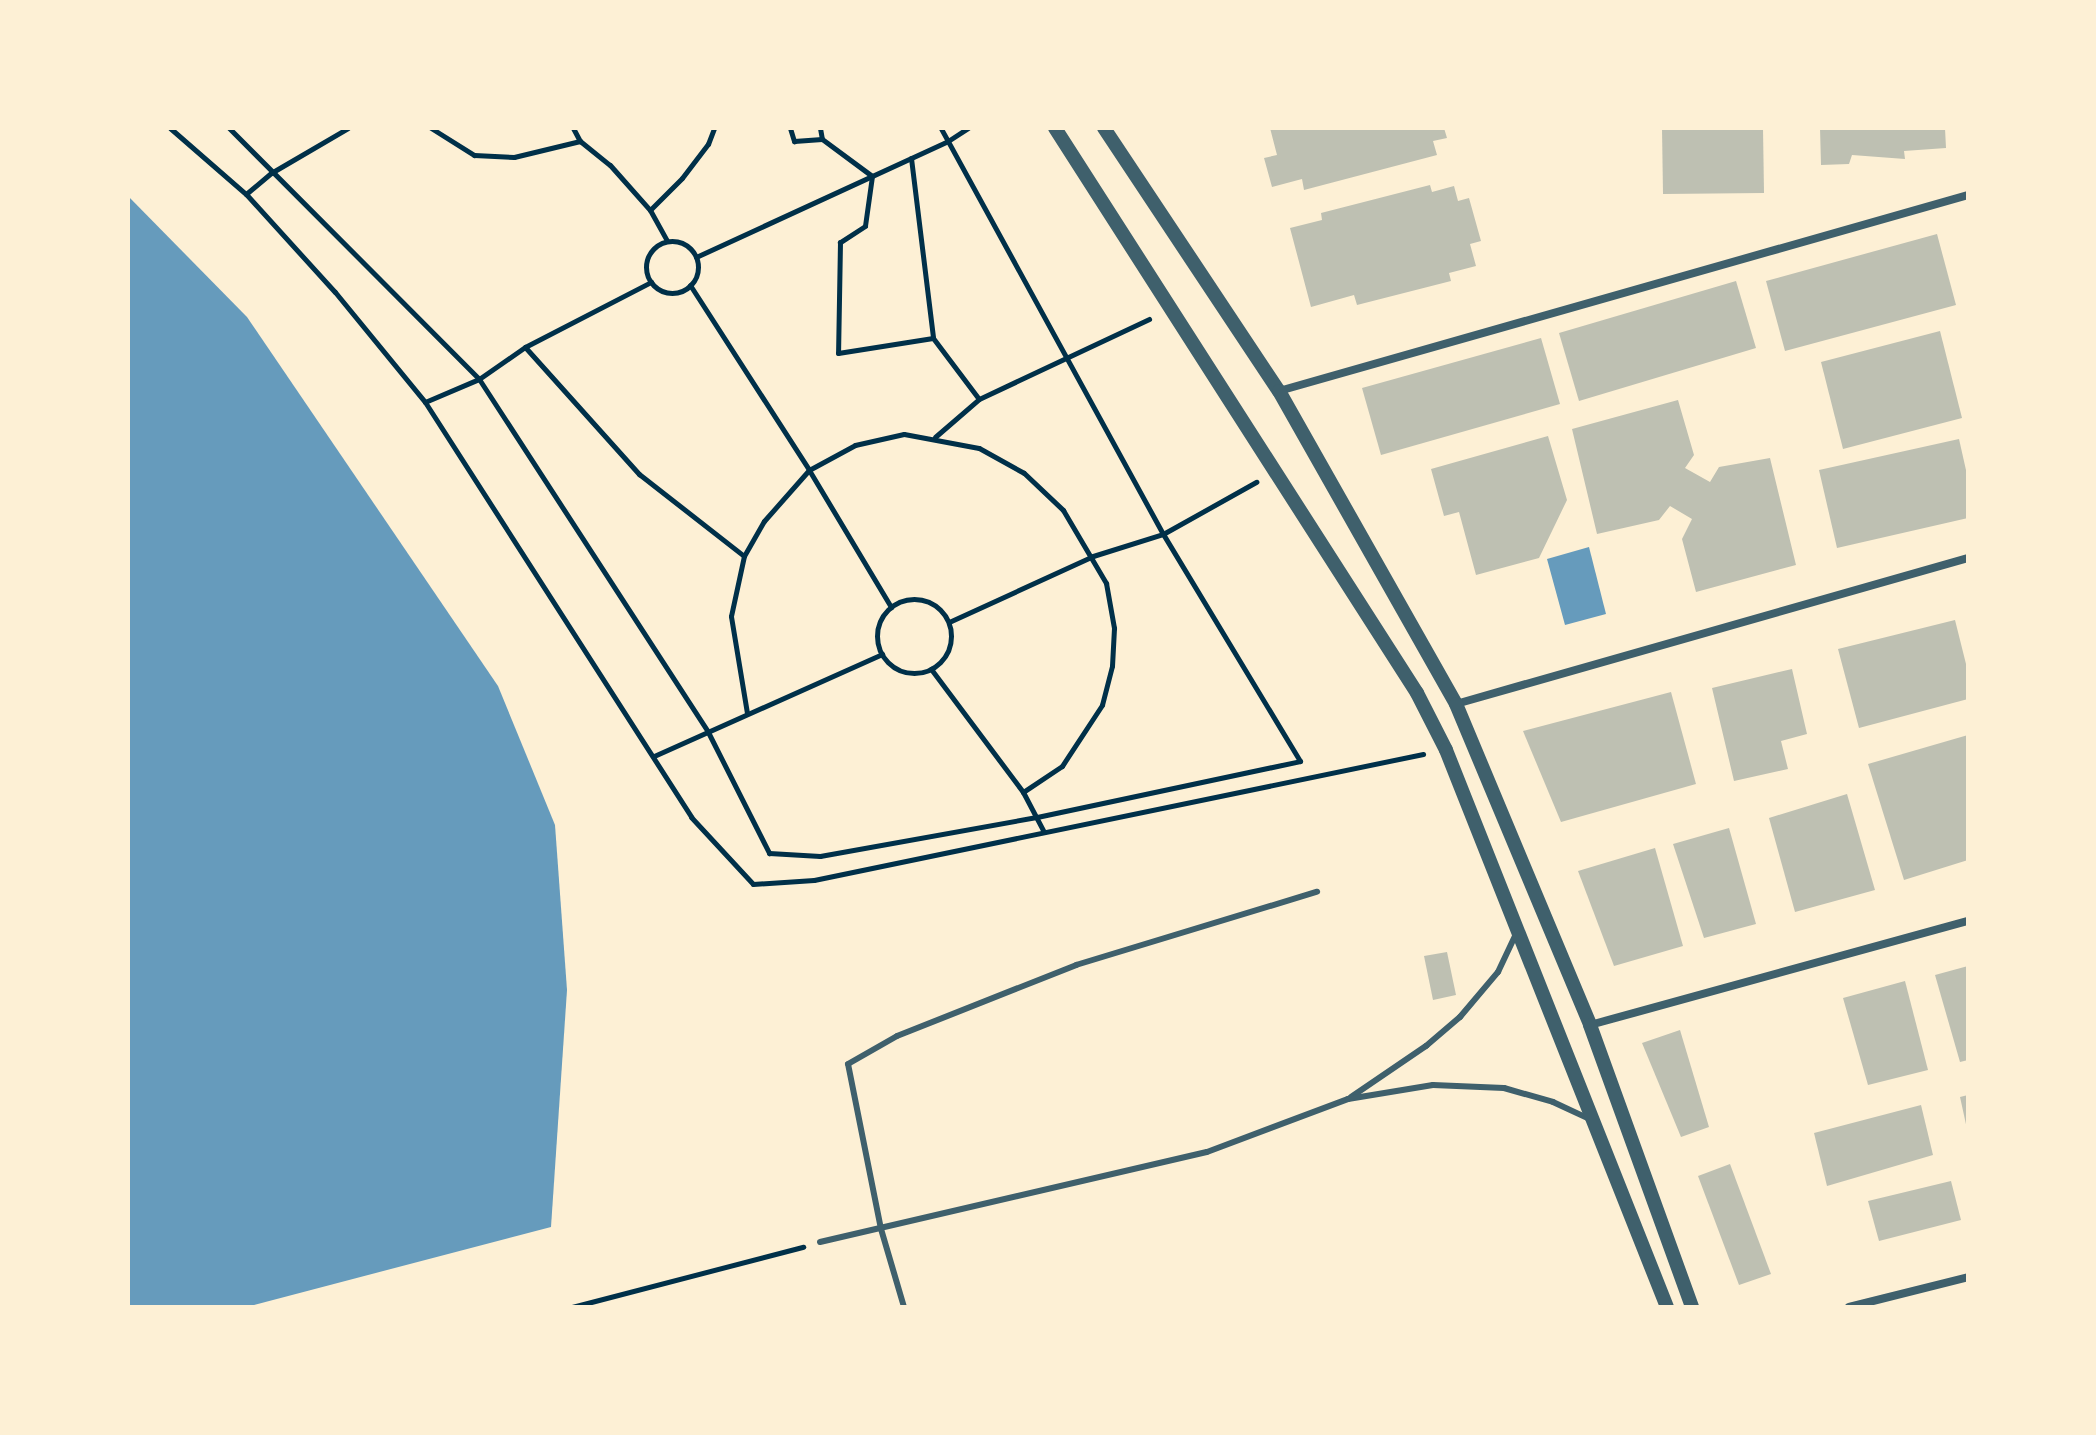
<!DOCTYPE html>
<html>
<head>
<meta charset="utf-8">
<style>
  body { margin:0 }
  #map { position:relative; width:2096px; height:1435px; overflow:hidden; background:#fdf0d5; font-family:Arial,sans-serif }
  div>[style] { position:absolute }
  .water>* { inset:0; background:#669bbc }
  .building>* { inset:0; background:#bec0b2 }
  .path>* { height:5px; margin:-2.5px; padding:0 2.5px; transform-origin:2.5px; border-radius:2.5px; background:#003049 }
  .path>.ring { margin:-2.5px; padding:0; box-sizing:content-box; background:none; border:5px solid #003049; border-radius:50% }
  .service>* { height:6px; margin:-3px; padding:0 3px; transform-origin:3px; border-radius:3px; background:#3f606c }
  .minor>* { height:8px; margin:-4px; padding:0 4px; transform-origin:4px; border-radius:4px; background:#3f606c }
  .tertiary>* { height:14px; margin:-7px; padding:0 7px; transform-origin:7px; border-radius:7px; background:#3f606c }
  span { translate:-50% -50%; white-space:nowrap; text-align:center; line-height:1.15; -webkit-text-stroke:7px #fdf0d5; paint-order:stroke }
  .frame { position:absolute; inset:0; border:130px solid #fdf0d5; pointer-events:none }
</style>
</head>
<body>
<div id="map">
  <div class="water">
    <i style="clip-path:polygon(128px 196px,247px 317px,498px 686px,555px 825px,567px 990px,551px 1227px,246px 1307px,128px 1307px)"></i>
    <i style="clip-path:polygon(1589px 547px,1606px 614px,1565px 625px,1547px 559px)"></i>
  </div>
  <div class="building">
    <i style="clip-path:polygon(1270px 128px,1444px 128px,1447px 138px,1433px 141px,1437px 155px,1304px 190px,1302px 179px,1272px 187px,1264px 158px,1277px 155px)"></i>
    <i style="clip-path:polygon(1662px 128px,1763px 128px,1764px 193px,1663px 194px)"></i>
    <i style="clip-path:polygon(1820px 128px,1945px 128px,1946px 148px,1904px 151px,1905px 159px,1852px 155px,1849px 164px,1821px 165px)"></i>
    <i style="clip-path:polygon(1430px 185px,1432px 192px,1454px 186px,1458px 201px,1469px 198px,1481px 241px,1470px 244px,1476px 266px,1449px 273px,1451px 281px,1357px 305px,1354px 295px,1311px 307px,1290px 228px,1322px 220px,1321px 213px)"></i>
    <i style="clip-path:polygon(1937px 234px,1956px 305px,1785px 351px,1766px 281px)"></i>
    <i style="clip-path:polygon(1736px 281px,1756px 348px,1579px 401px,1559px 333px)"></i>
    <i style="clip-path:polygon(1940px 331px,1962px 418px,1843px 449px,1821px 362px)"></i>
    <i style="clip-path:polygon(1541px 338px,1560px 404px,1381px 455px,1362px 388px)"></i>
    <i style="clip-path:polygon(1678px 400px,1694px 455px,1685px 468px,1710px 482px,1719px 467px,1770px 458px,1796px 565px,1696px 592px,1682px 539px,1692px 519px,1670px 506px,1659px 520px,1597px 534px,1572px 429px)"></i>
    <i style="clip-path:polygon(1548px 436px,1567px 500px,1539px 558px,1476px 575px,1459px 512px,1444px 516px,1431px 469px)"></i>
    <i style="clip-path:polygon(1959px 439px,1968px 479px,1968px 518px,1837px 548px,1819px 470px)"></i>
    <i style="clip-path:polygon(1955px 620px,1968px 672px,1968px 699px,1859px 728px,1838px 649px)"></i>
    <i style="clip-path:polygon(1792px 669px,1807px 734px,1781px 741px,1788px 769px,1734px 781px,1712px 688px)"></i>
    <i style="clip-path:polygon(1671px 692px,1696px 784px,1561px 822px,1523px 731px)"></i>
    <i style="clip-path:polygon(1968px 735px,1968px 860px,1904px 880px,1868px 764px)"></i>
    <i style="clip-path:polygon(1847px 794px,1875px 890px,1795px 912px,1769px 818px)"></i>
    <i style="clip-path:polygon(1729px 828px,1756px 924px,1704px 938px,1673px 844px)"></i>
    <i style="clip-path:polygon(1655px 848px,1683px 946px,1614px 966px,1578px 871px)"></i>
    <i style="clip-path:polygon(1447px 952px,1456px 995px,1433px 1000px,1424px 956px)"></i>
    <i style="clip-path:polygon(1968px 966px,1968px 1060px,1960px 1062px,1935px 975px)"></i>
    <i style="clip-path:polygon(1905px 981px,1928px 1070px,1868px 1085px,1843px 998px)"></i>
    <i style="clip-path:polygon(1680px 1030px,1709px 1127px,1681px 1137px,1642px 1043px)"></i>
    <i style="clip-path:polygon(1968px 1095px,1968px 1129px,1967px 1129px,1960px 1097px)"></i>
    <i style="clip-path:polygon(1921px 1105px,1933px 1155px,1827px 1186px,1814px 1133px)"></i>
    <i style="clip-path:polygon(1730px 1164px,1771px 1274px,1739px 1285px,1698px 1176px)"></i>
    <i style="clip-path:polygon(1951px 1181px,1961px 1220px,1879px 1241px,1868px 1201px)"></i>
  </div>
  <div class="path">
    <i style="left:170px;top:128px;width:101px;rotate:41deg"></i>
    <i style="left:246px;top:194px;width:132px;rotate:47.8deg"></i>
    <i style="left:335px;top:292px;width:142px;rotate:50.7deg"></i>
    <i style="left:425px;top:402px;width:493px;rotate:57.3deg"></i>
    <i style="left:691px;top:817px;width:91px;rotate:47.2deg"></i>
    <i style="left:753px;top:884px;width:61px;rotate:-3.8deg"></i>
    <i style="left:814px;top:880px;width:622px;rotate:-11.69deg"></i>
    <i style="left:229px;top:128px;width:354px;rotate:45.1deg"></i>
    <i style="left:479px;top:379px;width:421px;rotate:57deg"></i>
    <i style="left:708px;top:732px;width:136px;rotate:63.2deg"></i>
    <i style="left:769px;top:853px;width:51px;rotate:3.4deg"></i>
    <i style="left:820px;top:856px;width:220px;rotate:-10.2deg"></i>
    <i style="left:1037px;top:817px;width:269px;rotate:-12deg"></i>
    <i style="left:1300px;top:761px;width:265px;rotate:-121.1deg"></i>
    <i style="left:1163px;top:534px;width:463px;rotate:-118.7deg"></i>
    <i style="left:431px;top:128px;width:51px;rotate:32.1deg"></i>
    <i style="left:474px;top:155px;width:40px;rotate:2.9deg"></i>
    <i style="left:514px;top:157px;width:68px;rotate:-13.6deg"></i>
    <i style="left:573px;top:128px;width:15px;rotate:62deg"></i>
    <i style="left:580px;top:141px;width:38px;rotate:39deg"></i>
    <i style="left:610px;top:165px;width:60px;rotate:48.4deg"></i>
    <i style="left:650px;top:210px;width:35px;rotate:61deg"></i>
    <i style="left:790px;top:128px;width:14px;rotate:73deg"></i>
    <i style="left:794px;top:141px;width:28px;rotate:-4deg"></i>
    <i style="left:820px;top:128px;width:11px;rotate:80deg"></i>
    <i style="left:822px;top:139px;width:62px;rotate:36.5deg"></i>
    <i style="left:872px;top:176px;width:50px;rotate:98deg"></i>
    <i style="left:865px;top:226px;width:30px;rotate:147deg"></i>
    <i style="left:840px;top:242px;width:111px;rotate:91deg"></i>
    <i style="left:838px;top:353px;width:96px;rotate:-9deg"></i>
    <i style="left:911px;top:158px;width:181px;rotate:83deg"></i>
    <i style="left:933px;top:338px;width:76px;rotate:53deg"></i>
    <i style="left:246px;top:194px;width:33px;rotate:-40deg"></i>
    <i style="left:271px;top:173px;width:89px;rotate:-30.3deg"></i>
    <i style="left:650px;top:210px;width:45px;rotate:-45deg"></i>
    <i style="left:682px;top:178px;width:43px;rotate:-52.6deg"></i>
    <i style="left:708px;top:144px;width:17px;rotate:-69deg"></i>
    <i class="ring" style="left:646px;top:241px;width:47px;height:47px"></i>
    <i style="left:696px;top:257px;width:277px;rotate:-24.7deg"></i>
    <i style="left:948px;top:141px;width:24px;rotate:-33deg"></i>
    <i style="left:690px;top:285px;width:220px;rotate:57.2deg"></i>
    <i style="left:809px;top:470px;width:160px;rotate:59.1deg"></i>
    <i style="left:525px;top:347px;width:171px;rotate:48.1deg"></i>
    <i style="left:639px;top:474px;width:133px;rotate:38deg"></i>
    <i style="left:425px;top:402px;width:59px;rotate:-23.1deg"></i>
    <i style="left:479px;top:379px;width:56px;rotate:-34.8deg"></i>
    <i style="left:525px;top:347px;width:142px;rotate:-27.3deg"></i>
    <i style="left:935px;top:437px;width:58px;rotate:-40.8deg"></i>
    <i style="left:979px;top:399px;width:188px;rotate:-25.2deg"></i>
    <i class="ring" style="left:877px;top:599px;width:69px;height:69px"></i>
    <i style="left:949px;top:622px;width:158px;rotate:-24.6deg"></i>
    <i style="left:1093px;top:556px;width:73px;rotate:-17.4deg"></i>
    <i style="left:1163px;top:534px;width:107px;rotate:-29.2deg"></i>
    <i style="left:931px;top:669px;width:154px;rotate:53.2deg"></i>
    <i style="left:1023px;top:792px;width:45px;rotate:62.3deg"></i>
    <i style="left:747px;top:713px;width:98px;rotate:-99.4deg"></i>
    <i style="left:731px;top:616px;width:61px;rotate:-77.8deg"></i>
    <i style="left:744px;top:556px;width:40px;rotate:-60.3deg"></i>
    <i style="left:764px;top:521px;width:68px;rotate:-48.6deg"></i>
    <i style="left:809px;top:470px;width:52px;rotate:-28.5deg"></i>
    <i style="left:855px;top:445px;width:50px;rotate:-12.7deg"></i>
    <i style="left:904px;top:434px;width:76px;rotate:10.6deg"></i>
    <i style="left:979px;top:448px;width:51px;rotate:29.1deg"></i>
    <i style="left:1024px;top:473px;width:54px;rotate:43.5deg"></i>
    <i style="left:1063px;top:510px;width:85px;rotate:59.5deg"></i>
    <i style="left:1106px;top:583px;width:46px;rotate:79.9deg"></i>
    <i style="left:1114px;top:628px;width:38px;rotate:93deg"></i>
    <i style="left:1112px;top:666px;width:40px;rotate:104.4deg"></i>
    <i style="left:1102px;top:705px;width:73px;rotate:123.3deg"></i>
    <i style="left:1062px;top:766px;width:47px;rotate:146.3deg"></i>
    <i style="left:654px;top:756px;width:250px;rotate:-24.1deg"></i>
    <i style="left:572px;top:1307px;width:239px;rotate:-14.6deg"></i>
  </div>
  <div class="service">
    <i style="left:1351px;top:1097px;width:91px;rotate:-34.2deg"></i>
    <i style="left:1426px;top:1046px;width:45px;rotate:-40.5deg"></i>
    <i style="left:1460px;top:1017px;width:59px;rotate:-49.8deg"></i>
    <i style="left:1498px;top:972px;width:42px;rotate:-64.7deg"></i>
    <i style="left:820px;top:1242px;width:397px;rotate:-13.1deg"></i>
    <i style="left:1207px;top:1152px;width:151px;rotate:-20.6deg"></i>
    <i style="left:1348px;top:1099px;width:86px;rotate:-9.4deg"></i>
    <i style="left:1433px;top:1085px;width:71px;rotate:2.4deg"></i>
    <i style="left:1504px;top:1088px;width:51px;rotate:15.9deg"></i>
    <i style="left:1553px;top:1102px;width:40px;rotate:25deg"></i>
    <i style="left:904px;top:1307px;width:81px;rotate:-106.4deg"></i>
    <i style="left:881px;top:1229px;width:168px;rotate:-101.3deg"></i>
    <i style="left:848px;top:1064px;width:56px;rotate:-29.7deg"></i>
    <i style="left:897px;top:1036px;width:193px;rotate:-21.6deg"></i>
    <i style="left:1076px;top:965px;width:252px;rotate:-16.9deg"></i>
  </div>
  <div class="minor">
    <i style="left:1279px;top:391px;width:716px;rotate:-15.88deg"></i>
    <i style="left:1456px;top:704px;width:532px;rotate:-15.92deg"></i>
    <i style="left:1590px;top:1025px;width:392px;rotate:-15.4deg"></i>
    <i style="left:1849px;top:1307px;width:123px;rotate:-14.1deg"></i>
  </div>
  <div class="tertiary">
    <i style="left:1055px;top:128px;width:671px;rotate:57.35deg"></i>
    <i style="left:1417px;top:693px;width:64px;rotate:63deg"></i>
    <i style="left:1446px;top:750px;width:599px;rotate:68.36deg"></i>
    <i style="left:1104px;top:128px;width:316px;rotate:56.4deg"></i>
    <i style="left:1279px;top:391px;width:360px;rotate:60.5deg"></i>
    <i style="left:1456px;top:704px;width:348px;rotate:67.3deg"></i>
    <i style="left:1590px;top:1025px;width:300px;rotate:70.1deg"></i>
  </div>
  <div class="frame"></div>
</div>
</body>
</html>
